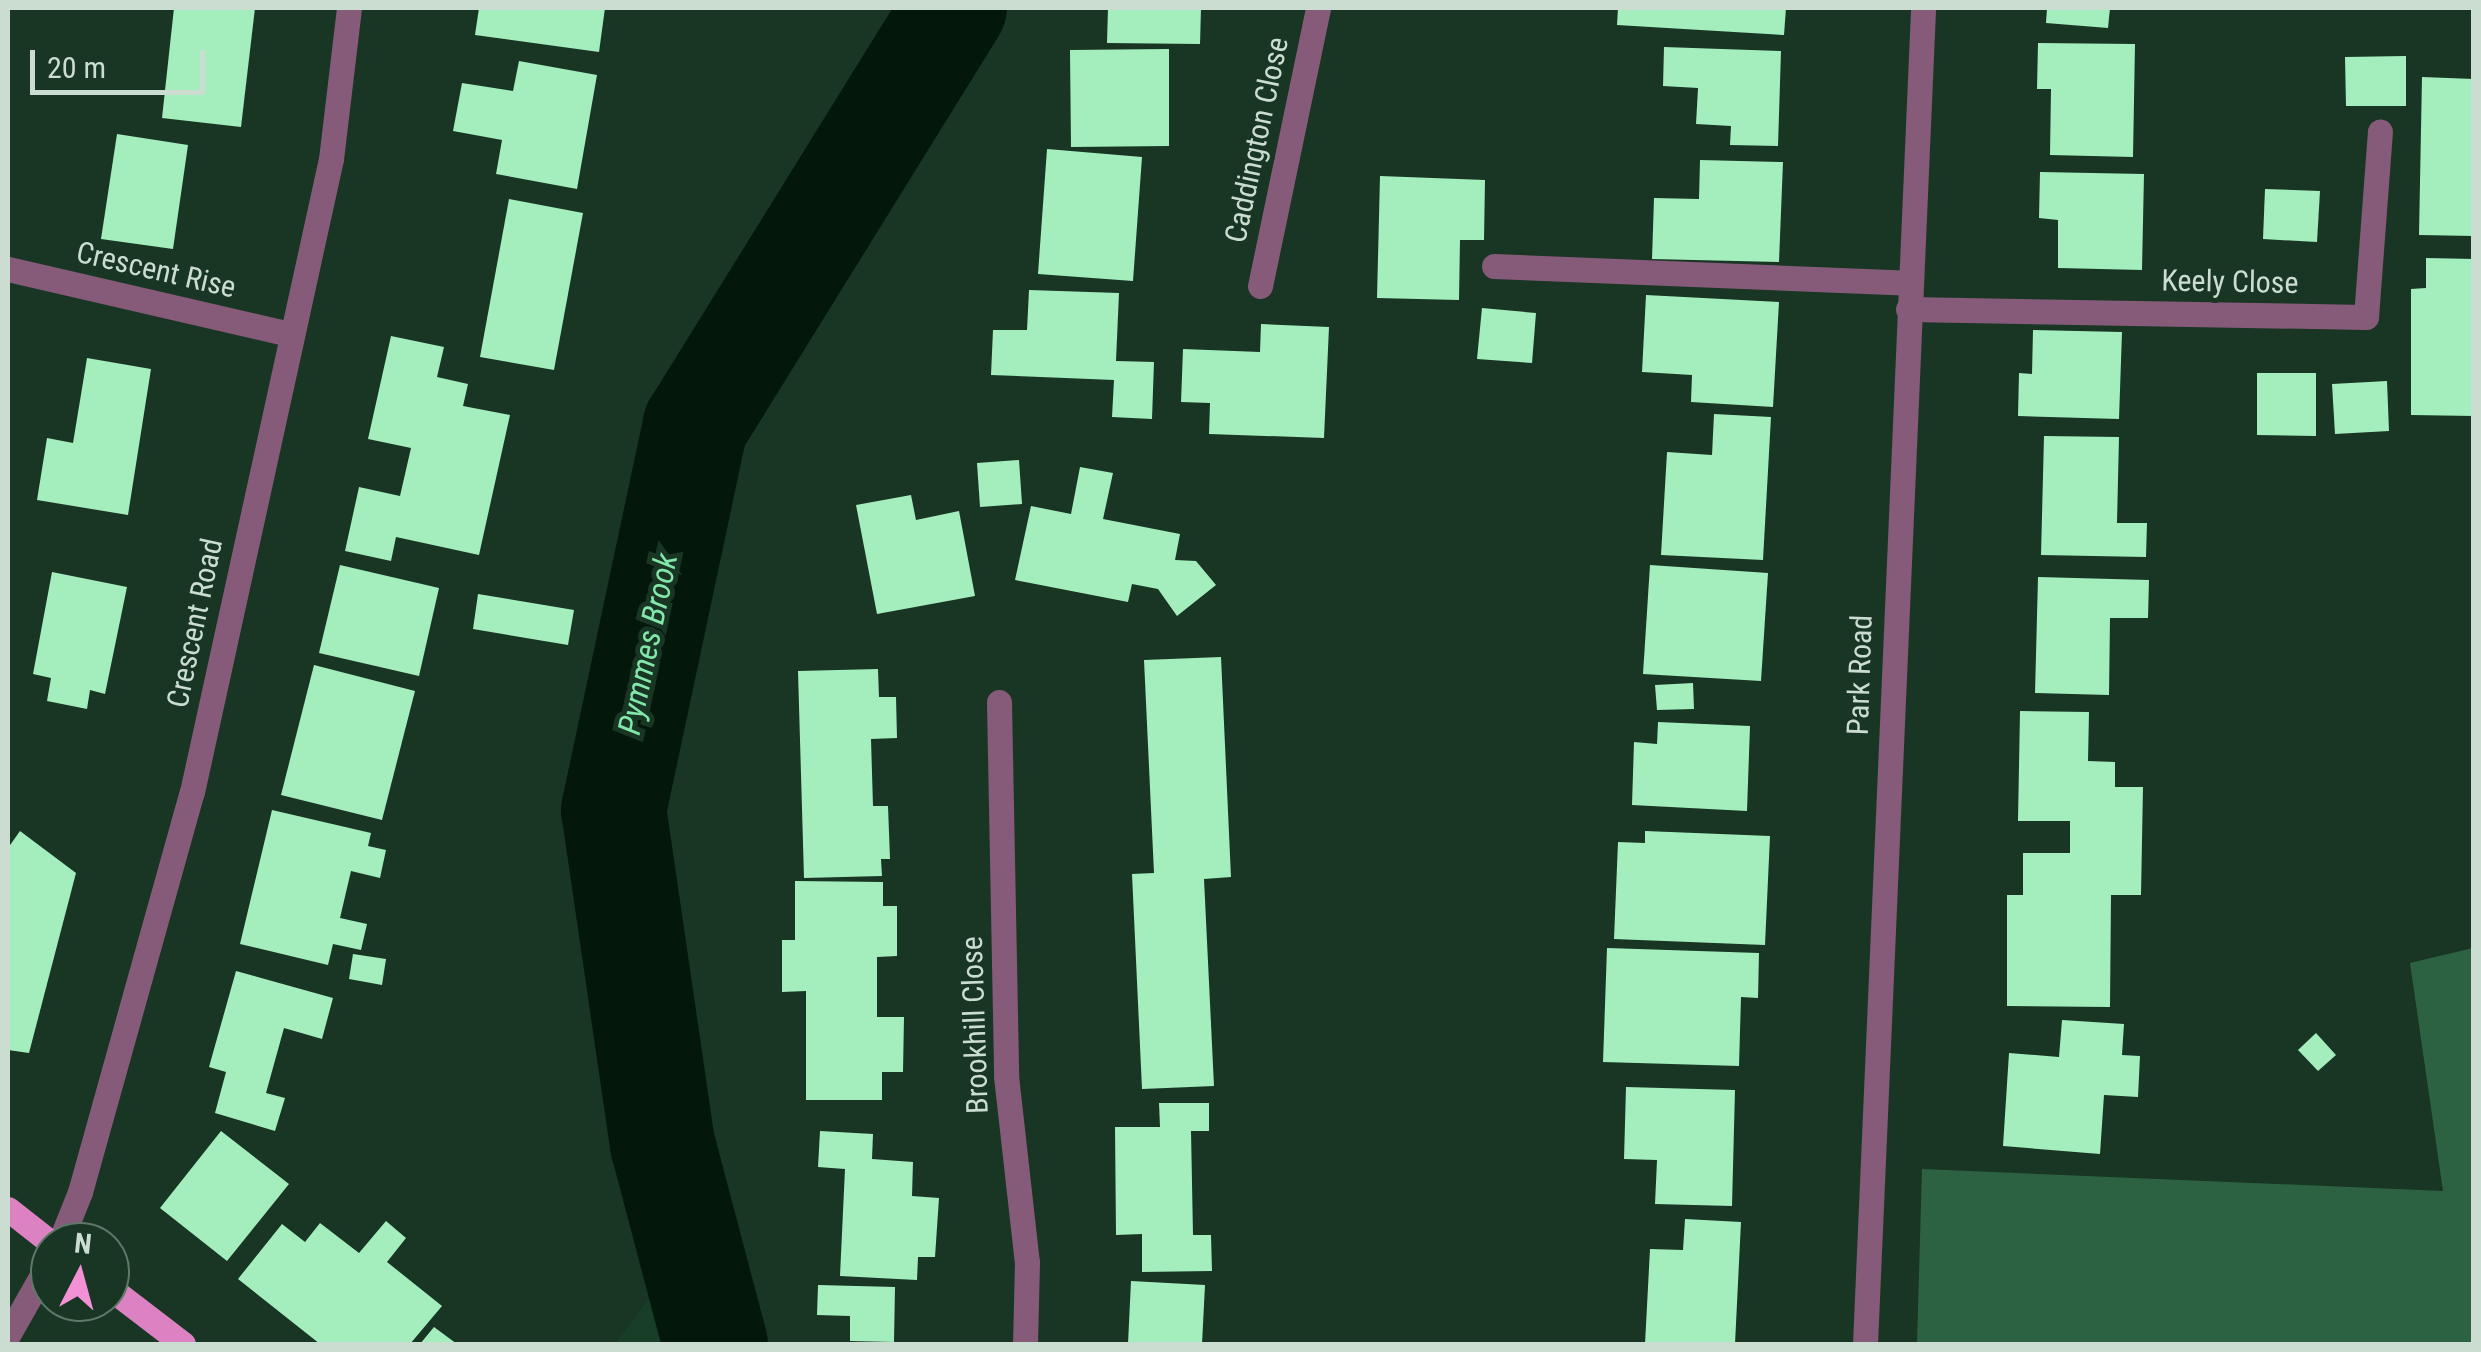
<!DOCTYPE html>
<html>
<head>
<meta charset="utf-8">
<style>
  body { margin:0 }
  #map { position:relative; width:2481px; height:1352px; overflow:hidden; background:#193624; font-family:"Roboto Condensed",sans-serif }
  div>[style] { position:absolute }
  .built>* { inset:0; background:#183e28 }
  .green>* { inset:0; background:#2c6242 }
  .river>* { height:105px; margin:-52.5px; padding:0 52.5px; transform-origin:52.5px; border-radius:52.5px; background:#03180b }
  .building>* { inset:0; background:#a4eebe }
  .minor>* { height:25px; margin:-12.5px; padding:0 12.5px; transform-origin:12.5px; border-radius:12.5px; background:#865a79 }
  .major>* { height:25px; margin:-12.5px; padding:0 12.5px; transform-origin:12.5px; border-radius:12.5px; background:#dc82c2 }
  span { translate:-50% -50%; white-space:nowrap; text-align:center; line-height:1.15; -webkit-text-stroke:10px #193624; paint-order:stroke }
  .street-label { font-size:30px; color:#cbdcd0 }
  .water-label { font-size:32px; color:#82e7a9; font-style:italic }
  .frame { position:absolute; inset:0; border:10px solid #cbdcd0; pointer-events:none }
  .north { position:absolute; left:30px; top:1222px; width:100px; height:100px; box-sizing:border-box; background:#193624; border:2px solid #607869; border-radius:50%; rotate:6deg; font-size:28px; font-weight:700; line-height:40px; text-align:center; color:#cbdcd0 }
  .north::after { content:''; display:block; margin:auto; width:35px; height:45px; background:#f291d6; clip-path:polygon(50% 0,100% 100%,50% 72%,0 100%) }
  .scale { position:absolute; left:30px; top:50px; width:175px; height:45px; box-sizing:border-box; border:5px solid #cbdcd0; border-top:0; padding-left:12px; font-size:30px; line-height:35px; white-space:nowrap; color:#cbdcd0; -webkit-text-stroke:8px #193624; paint-order:stroke }
</style>
</head>
<body>
<div id="map">
  <div class="built">
    <i style="clip-path:polygon(683px 1254px,713px 1344px,615px 1344px)"></i>
  </div>
  <div class="green">
    <i style="clip-path:polygon(2473px 948px,2473px 1344px,1917px 1344px,1922px 1169px,2443px 1191px,2410px 963px)"></i>
  </div>
  <div class="river">
    <i style="left:715px;top:1344px;width:207px;rotate:-104.8deg"></i>
    <i style="left:662px;top:1144px;width:338px;rotate:-98.3deg"></i>
    <i style="left:613px;top:810px;width:394px;rotate:-78deg"></i>
    <i style="left:695px;top:425px;width:491px;rotate:-58.2deg"></i>
  </div>
  <div class="building">
    <i style="clip-path:polygon(174px 8px,255px 8px,241px 127px,162px 118px)"></i>
    <i style="clip-path:polygon(479px 8px,605px 8px,599px 52px,475px 35px)"></i>
    <i style="clip-path:polygon(1108px 8px,1201px 8px,1200px 44px,1107px 43px)"></i>
    <i style="clip-path:polygon(1618px 8px,1786px 8px,1784px 35px,1617px 25px)"></i>
    <i style="clip-path:polygon(2047px 8px,2110px 8px,2108px 28px,2046px 23px)"></i>
    <i style="clip-path:polygon(2038px 43px,2135px 44px,2133px 157px,2050px 155px,2051px 89px,2037px 89px)"></i>
    <i style="clip-path:polygon(1664px 47px,1781px 51px,1778px 146px,1730px 145px,1731px 126px,1696px 124px,1698px 88px,1663px 86px)"></i>
    <i style="clip-path:polygon(1169px 49px,1169px 146px,1071px 147px,1070px 50px)"></i>
    <i style="clip-path:polygon(2406px 56px,2406px 106px,2346px 106px,2345px 57px)"></i>
    <i style="clip-path:polygon(519px 61px,597px 75px,577px 189px,496px 174px,502px 140px,453px 131px,462px 83px,513px 91px)"></i>
    <i style="clip-path:polygon(2422px 77px,2474px 79px,2474px 236px,2419px 235px)"></i>
    <i style="clip-path:polygon(117px 134px,188px 145px,173px 249px,101px 239px)"></i>
    <i style="clip-path:polygon(1047px 149px,1142px 157px,1133px 281px,1038px 274px)"></i>
    <i style="clip-path:polygon(1700px 160px,1783px 162px,1779px 262px,1652px 259px,1654px 198px,1699px 199px)"></i>
    <i style="clip-path:polygon(2040px 172px,2144px 174px,2142px 270px,2058px 268px,2058px 220px,2039px 218px)"></i>
    <i style="clip-path:polygon(1380px 176px,1485px 180px,1484px 240px,1460px 240px,1459px 300px,1377px 298px)"></i>
    <i style="clip-path:polygon(2265px 189px,2320px 191px,2317px 242px,2263px 239px)"></i>
    <i style="clip-path:polygon(509px 199px,583px 213px,554px 370px,480px 357px)"></i>
    <i style="clip-path:polygon(2426px 258px,2474px 259px,2474px 416px,2411px 415px,2411px 289px,2426px 288px)"></i>
    <i style="clip-path:polygon(1029px 290px,1119px 293px,1116px 361px,1154px 362px,1152px 419px,1112px 417px,1114px 380px,991px 375px,993px 330px,1027px 330px)"></i>
    <i style="clip-path:polygon(1646px 295px,1779px 302px,1773px 407px,1691px 402px,1692px 375px,1642px 372px)"></i>
    <i style="clip-path:polygon(1482px 308px,1536px 313px,1532px 363px,1477px 359px)"></i>
    <i style="clip-path:polygon(1261px 324px,1329px 327px,1324px 438px,1209px 434px,1210px 403px,1181px 402px,1183px 349px,1260px 352px)"></i>
    <i style="clip-path:polygon(2033px 330px,2122px 332px,2119px 419px,2018px 416px,2019px 373px,2032px 374px)"></i>
    <i style="clip-path:polygon(391px 336px,444px 347px,437px 377px,468px 384px,463px 406px,510px 415px,479px 555px,396px 537px,391px 561px,345px 551px,359px 487px,400px 496px,411px 448px,368px 439px)"></i>
    <i style="clip-path:polygon(87px 358px,151px 369px,128px 515px,37px 500px,47px 438px,73px 443px)"></i>
    <i style="clip-path:polygon(2257px 373px,2316px 373px,2316px 436px,2257px 435px)"></i>
    <i style="clip-path:polygon(2387px 381px,2389px 431px,2335px 434px,2332px 384px)"></i>
    <i style="clip-path:polygon(1714px 414px,1771px 417px,1763px 560px,1661px 555px,1667px 452px,1712px 455px)"></i>
    <i style="clip-path:polygon(2044px 436px,2119px 437px,2117px 523px,2147px 523px,2146px 557px,2041px 555px)"></i>
    <i style="clip-path:polygon(1019px 460px,1022px 504px,980px 507px,977px 463px)"></i>
    <i style="clip-path:polygon(1080px 467px,1113px 473px,1103px 519px,1180px 534px,1175px 560px,1196px 561px,1216px 585px,1177px 616px,1158px 589px,1132px 584px,1128px 602px,1015px 580px,1031px 506px,1071px 514px)"></i>
    <i style="clip-path:polygon(911px 495px,916px 520px,959px 511px,975px 596px,877px 614px,856px 505px)"></i>
    <i style="clip-path:polygon(340px 565px,439px 588px,419px 676px,319px 653px)"></i>
    <i style="clip-path:polygon(1650px 565px,1768px 573px,1761px 681px,1643px 674px)"></i>
    <i style="clip-path:polygon(52px 572px,127px 587px,105px 694px,90px 690px,87px 709px,47px 701px,51px 678px,33px 674px)"></i>
    <i style="clip-path:polygon(2038px 577px,2149px 580px,2148px 618px,2110px 618px,2109px 695px,2035px 693px)"></i>
    <i style="clip-path:polygon(478px 594px,574px 610px,568px 645px,473px 629px)"></i>
    <i style="clip-path:polygon(1221px 657px,1231px 877px,1204px 879px,1214px 1086px,1142px 1089px,1132px 874px,1154px 873px,1144px 660px)"></i>
    <i style="clip-path:polygon(314px 665px,415px 691px,382px 820px,281px 795px)"></i>
    <i style="clip-path:polygon(878px 669px,879px 697px,896px 697px,897px 738px,871px 739px,873px 806px,888px 806px,890px 859px,881px 859px,882px 876px,804px 878px,798px 671px)"></i>
    <i style="clip-path:polygon(1693px 683px,1694px 709px,1657px 710px,1655px 685px)"></i>
    <i style="clip-path:polygon(2020px 711px,2089px 712px,2088px 761px,2115px 762px,2115px 787px,2143px 787px,2141px 895px,2111px 895px,2110px 1007px,2007px 1006px,2007px 895px,2023px 895px,2023px 853px,2070px 853px,2070px 821px,2018px 821px)"></i>
    <i style="clip-path:polygon(1658px 722px,1750px 726px,1747px 811px,1632px 805px,1634px 742px,1657px 744px)"></i>
    <i style="clip-path:polygon(272px 810px,371px 833px,368px 846px,386px 850px,380px 878px,351px 871px,340px 918px,367px 924px,361px 950px,333px 944px,328px 965px,240px 944px)"></i>
    <i style="clip-path:polygon(20px 831px,76px 873px,29px 1053px,8px 1050px,8px 848px)"></i>
    <i style="clip-path:polygon(1645px 831px,1770px 836px,1765px 945px,1614px 939px,1618px 842px,1645px 843px)"></i>
    <i style="clip-path:polygon(795px 881px,883px 882px,883px 906px,897px 906px,897px 956px,877px 957px,877px 1017px,904px 1017px,903px 1072px,882px 1072px,882px 1100px,806px 1100px,806px 991px,782px 992px,782px 940px,795px 940px)"></i>
    <i style="clip-path:polygon(1607px 948px,1759px 953px,1758px 998px,1741px 997px,1739px 1066px,1603px 1062px)"></i>
    <i style="clip-path:polygon(353px 954px,386px 959px,382px 985px,349px 979px)"></i>
    <i style="clip-path:polygon(236px 971px,333px 998px,322px 1039px,284px 1028px,266px 1093px,285px 1098px,275px 1131px,215px 1113px,226px 1072px,209px 1067px)"></i>
    <i style="clip-path:polygon(2062px 1020px,2124px 1024px,2122px 1055px,2140px 1056px,2138px 1097px,2104px 1095px,2100px 1154px,2003px 1146px,2009px 1053px,2059px 1057px)"></i>
    <i style="clip-path:polygon(2316px 1033px,2336px 1055px,2318px 1071px,2298px 1050px)"></i>
    <i style="clip-path:polygon(1626px 1087px,1735px 1090px,1732px 1206px,1655px 1204px,1657px 1160px,1624px 1159px)"></i>
    <i style="clip-path:polygon(1159px 1103px,1209px 1103px,1209px 1131px,1191px 1131px,1193px 1235px,1211px 1235px,1212px 1271px,1142px 1272px,1142px 1234px,1116px 1235px,1115px 1127px,1160px 1127px)"></i>
    <i style="clip-path:polygon(221px 1131px,289px 1184px,227px 1261px,160px 1208px)"></i>
    <i style="clip-path:polygon(820px 1131px,873px 1134px,872px 1159px,913px 1162px,912px 1196px,939px 1198px,935px 1257px,918px 1257px,917px 1280px,840px 1276px,845px 1169px,818px 1167px)"></i>
    <i style="clip-path:polygon(1685px 1219px,1741px 1222px,1735px 1344px,1645px 1344px,1650px 1249px,1683px 1250px)"></i>
    <i style="clip-path:polygon(386px 1221px,406px 1238px,387px 1262px,442px 1306px,410px 1344px,320px 1344px,238px 1279px,282px 1224px,305px 1242px,320px 1223px,359px 1253px)"></i>
    <i style="clip-path:polygon(1131px 1281px,1205px 1285px,1202px 1344px,1128px 1344px)"></i>
    <i style="clip-path:polygon(818px 1285px,895px 1287px,894px 1342px,850px 1341px,850px 1316px,817px 1315px)"></i>
    <i style="clip-path:polygon(434px 1327px,457px 1344px,420px 1344px)"></i>
  </div>
  <div class="minor">
    <i style="left:1494px;top:266px;width:415px;rotate:2.3deg"></i>
    <i style="left:8px;top:269px;width:289px;rotate:13deg"></i>
    <i style="left:1260px;top:286px;width:284px;rotate:-78.2deg"></i>
    <i style="left:1908px;top:309px;width:458px;rotate:1deg"></i>
    <i style="left:2366px;top:317px;width:186px;rotate:-85.7deg"></i>
    <i style="left:999px;top:702px;width:374px;rotate:88.9deg"></i>
    <i style="left:1006px;top:1076px;width:187px;rotate:83.6deg"></i>
    <i style="left:1027px;top:1262px;width:82px;rotate:91.4deg"></i>
    <i style="left:60px;top:1242px;width:54px;rotate:-68.2deg"></i>
    <i style="left:80px;top:1192px;width:415px;rotate:-74.4deg"></i>
    <i style="left:192px;top:792px;width:648px;rotate:-77.62deg"></i>
    <i style="left:331px;top:159px;width:152px;rotate:-83.2deg"></i>
    <i style="left:8px;top:1335px;width:85px;rotate:-60.4deg"></i>
    <i style="left:1865px;top:1344px;width:1337px;rotate:-87.51deg"></i>
  </div>
  <div class="major">
    <i style="left:8px;top:1209px;width:53px;rotate:38.2deg"></i>
    <i style="left:110px;top:1288px;width:92px;rotate:37.5deg"></i>
  </div>
  <div class="street-label">
    <span style="left:1257px;top:140px;rotate:-78deg">Caddington Close</span>
    <span style="left:156px;top:270px;rotate:13deg">Crescent Rise</span>
    <span style="left:2230px;top:282px;rotate:1deg">Keely Close</span>
    <span style="left:195px;top:623px;rotate:-78deg">Crescent Road</span>
    <span style="left:1860px;top:675px;rotate:-88deg">Park Road</span>
    <span style="left:975px;top:1025px;rotate:-92deg">Brookhill Close</span>
  </div>
  <div class="water-label">
    <span style="left:648px;top:644px;rotate:-78deg">Pymmes Brook</span>
  </div>
  <div class="frame"></div>
  <div class="north">N</div>
  <div class="scale">20 m</div>
</div>
</body>
</html>
